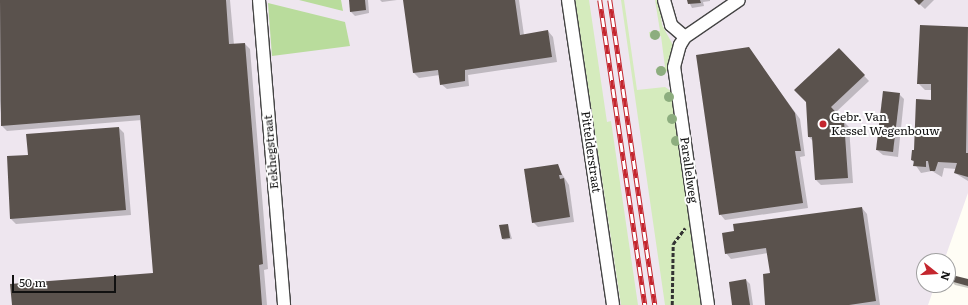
<!DOCTYPE html>
<html>
<head>
<meta charset="utf-8">
<style>
  body { margin:0 }
  #map { position:relative; width:968px; height:305px; overflow:hidden; background:#fffdf5; font-family:Literata,serif }
  div>[style] { position:absolute }
  .industrial>* { inset:0; background:#eee6ef }
  .green>* { inset:0; background:#d5ebbd }
  .forest>* { inset:0; background:#b9dc9c }
  .shadow>* { inset:0; background:#0003 }
  .building>* { inset:0; background:#5a524d }
  .path>* { height:2.5px; margin-top:-1.25px; transform-origin:0; background:repeating-linear-gradient(90deg,#333 0 4px,transparent 0 6px) }
  .roads { filter:drop-shadow(1px 0 #444) drop-shadow(-1px 0 #444) drop-shadow(0 1px #444) drop-shadow(0 -1px #444) }
  .street>* { height:12px; margin:-6px; padding:0 6px; transform-origin:6px; border-radius:6px; background:#fff }
  .rail>* { height:4.5px; margin-top:-2.25px; transform-origin:0; background:repeating-linear-gradient(90deg,#fff 0 9px,#c4262e 0 18px); box-sizing:border-box; border-block:1px solid #c4262e }
  .trees>* { width:10px; height:10px; margin:-5px; border-radius:50%; background:#8dad7f }
  .dots>* { width:11px; height:11px; translate:-50% -50%; box-sizing:border-box; border:2px solid #fff; border-radius:50% }
  span { translate:-50% -50%; white-space:nowrap; text-align:center; line-height:1.15; -webkit-text-stroke:4px #fff; paint-order:stroke }
  .poi-label { font-size:12px; color:#111 }
  .left { translate:0 -50%; text-align:left }
  .street-label { font-size:12px; color:#111 }
  .north { position:absolute; left:916px; top:253px; width:40px; height:40px; box-sizing:border-box; background:#fff; border:1px solid #a0a0a0; border-radius:50%; rotate:107deg; font-size:11px; font-weight:700; line-height:16px; text-align:center; color:#111 }
  .north::after { content:''; display:block; margin:auto; width:14px; height:18px; background:#c4262e; clip-path:polygon(50% 0,100% 100%,50% 72%,0 100%) }
  .scale { position:absolute; left:12px; top:275px; width:104px; height:18px; box-sizing:border-box; border:2px solid #111; border-top:0; padding-left:5px; font-size:12px; line-height:14px; white-space:nowrap; color:#111; -webkit-text-stroke:3px #fff; paint-order:stroke }
</style>
</head>
<body>
<div id="map">
  <div class="industrial">
    <i style="clip-path:polygon(0 0,968px 0,968px 193px,944px 261px,924px 261px,924px 285px,935px 285px,928px 305px,0 305px)"></i>
  </div>
  <div class="green">
    <i style="clip-path:polygon(575px 0,589px 0,607px 122px,611px 121px,638px 305px,621px 305px)"></i>
    <i style="clip-path:polygon(621px 0,624px 0,637px 90px,665px 87px,671px 91px,701px 305px,665px 305px)"></i>
    <i style="clip-path:polygon(655px 0,659px 0,662px 25px,673px 45px,667px 71px,661px 75px,655px 69px,665px 67px,661px 36px,650px 38px,649px 32px,660px 31px)"></i>
  </div>
  <div class="forest">
    <i style="clip-path:polygon(299px 0,341px 0,343px 11px)"></i>
    <i style="clip-path:polygon(268px 3px,345px 22px,350px 46px,272px 56px)"></i>
  </div>
  <div class="shadow">
    <i style="clip-path:polygon(0 0,230px 0,234px 45px,245px 44px,250px 49px,268px 269px,264px 270px,267px 305px,13px 305px,154px 274px,142px 120px,7px 131px,2px 126px,0 101px)"></i>
    <i style="clip-path:polygon(350px 0,368px 0,369px 13px,355px 16px,351px 12px)"></i>
    <i style="clip-path:polygon(380px 0,397px 0,382px 2px)"></i>
    <i style="clip-path:polygon(404px 0,519px 0,524px 35px,548px 31px,553px 37px,557px 62px,468px 75px,469px 86px,447px 89px,441px 84px,440px 75px,419px 78px,414px 73px)"></i>
    <i style="clip-path:polygon(688px 0,710px 0,710px 1px,703px 2px,704px 6px,692px 8px)"></i>
    <i style="clip-path:polygon(915px 0,934px 0,925px 9px)"></i>
    <i style="clip-path:polygon(921px 26px,968px 28px,968px 181px,955px 173px,956px 169px,944px 168px,942px 177px,932px 171px,921px 173px,912px 160px,932px 101px,932px 90px,925px 90px,918px 83px)"></i>
    <i style="clip-path:polygon(748px 48px,800px 119px,805px 156px,800px 157px,808px 208px,725px 220px,720px 214px)"></i>
    <i style="clip-path:polygon(839px 49px,869px 81px,835px 113px,849px 127px,853px 183px,821px 185px,816px 180px,813px 141px,809px 137px,807px 102px)"></i>
    <i style="clip-path:polygon(899px 94px,904px 99px,898px 157px,883px 155px,877px 150px)"></i>
    <i style="clip-path:polygon(119px 128px,124px 133px,131px 215px,16px 224px,11px 219px,8px 157px,29px 156px)"></i>
    <i style="clip-path:polygon(557px 166px,569px 185px,574px 222px,538px 227px,533px 222px)"></i>
    <i style="clip-path:polygon(862px 208px,867px 214px,880px 305px,766px 305px,764px 289px,771px 274px,768px 253px,731px 259px,726px 253px)"></i>
    <i style="clip-path:polygon(508px 225px,512px 239px,504px 240px,503px 239px)"></i>
    <i style="clip-path:polygon(746px 280px,750px 284px,753px 305px,733px 305px)"></i>
    <i style="clip-path:polygon(968px 280px,968px 288px,955px 285px,951px 281px)"></i>
  </div>
  <div class="building">
    <i style="clip-path:polygon(0 0,226px 0,229px 44px,245px 43px,263px 264px,259px 265px,262px 305px,12px 305px,10px 284px,153px 273px,140px 115px,1px 126px)"></i>
    <i style="clip-path:polygon(349px 0,365px 0,366px 10px,350px 12px)"></i>
    <i style="clip-path:polygon(403px 0,515px 0,520px 35px,548px 30px,552px 57px,465px 70px,465px 81px,440px 85px,438px 70px,413px 73px)"></i>
    <i style="clip-path:polygon(687px 0,700px 0,701px 3px,688px 4px)"></i>
    <i style="clip-path:polygon(914px 0,924px 0,919px 5px)"></i>
    <i style="clip-path:polygon(920px 25px,968px 27px,966px 153px,968px 153px,968px 177px,954px 173px,957px 163px,938px 162px,935px 171px,930px 171px,928px 161px,926px 161px,926px 167px,913px 166px,914px 161px,911px 160px,912px 150px,914px 150px,916px 99px,931px 100px,931px 84px,917px 84px)"></i>
    <i style="clip-path:polygon(749px 47px,795px 113px,801px 151px,795px 151px,803px 203px,719px 215px,696px 55px)"></i>
    <i style="clip-path:polygon(839px 48px,865px 75px,831px 107px,844px 121px,848px 178px,815px 180px,812px 137px,808px 137px,806px 102px,794px 90px)"></i>
    <i style="clip-path:polygon(883px 91px,900px 93px,893px 152px,876px 150px)"></i>
    <i style="clip-path:polygon(119px 127px,126px 210px,10px 219px,7px 156px,28px 155px,26px 134px)"></i>
    <i style="clip-path:polygon(558px 164px,562px 175px,559px 175px,560px 179px,564px 178px,570px 217px,532px 223px,524px 169px)"></i>
    <i style="clip-path:polygon(862px 207px,876px 301px,849px 305px,765px 305px,763px 274px,770px 273px,766px 248px,725px 254px,722px 233px,734px 231px,733px 224px)"></i>
    <i style="clip-path:polygon(508px 224px,510px 238px,502px 239px,499px 225px)"></i>
    <i style="clip-path:polygon(952px 275px,968px 279px,968px 286px,950px 281px)"></i>
    <i style="clip-path:polygon(746px 279px,750px 305px,732px 305px,729px 282px)"></i>
  </div>
  <div class="path">
    <i style="left:672px;top:305px;width:61px;rotate:-89.1deg"></i>
    <i style="left:673px;top:244px;width:20px;rotate:-53deg"></i>
  </div>
  <div class="roads">
    <div class="street">
      <i style="left:259px;top:0;width:306px;rotate:85.3deg"></i>
      <i style="left:568px;top:0;width:308px;rotate:81.6deg"></i>
      <i style="left:664px;top:0;width:26px;rotate:74deg"></i>
      <i style="left:671px;top:25px;width:18px;rotate:41deg"></i>
      <i style="left:708px;top:305px;width:240px;rotate:-98.1deg"></i>
      <i style="left:674px;top:67px;width:23px;rotate:-75deg"></i>
      <i style="left:680px;top:45px;width:9px;rotate:-58deg"></i>
      <i style="left:685px;top:37px;width:65px;rotate:-34.4deg"></i>
    </div>
  </div>
  <div class="rail">
    <i style="left:600px;top:0;width:308px;rotate:81.6deg"></i>
    <i style="left:610px;top:0;width:308px;rotate:81.6deg"></i>
  </div>
  <div class="trees">
    <i style="left:655px;top:35px"></i>
    <i style="left:661px;top:71px"></i>
    <i style="left:669px;top:97px"></i>
    <i style="left:672px;top:119px"></i>
    <i style="left:676px;top:141px"></i>
  </div>
  <div class="dots">
    <i style="left:823px;top:124px;background:#c4262e"></i>
  </div>
  <div class="poi-label">
    <span class="left" style="left:831px;top:124px">Gebr. Van<br>Kessel Wegenbouw</span>
  </div>
  <div class="street-label">
    <span style="left:271px;top:152px;rotate:-95deg">Eekhegstraat</span>
    <span style="left:591px;top:152px;rotate:82deg">Pittelderstraat</span>
    <span style="left:689px;top:170px;rotate:82deg">Parallelweg</span>
  </div>
  <div class="north">N</div>
  <div class="scale">50 m</div>
</div>
</body>
</html>
